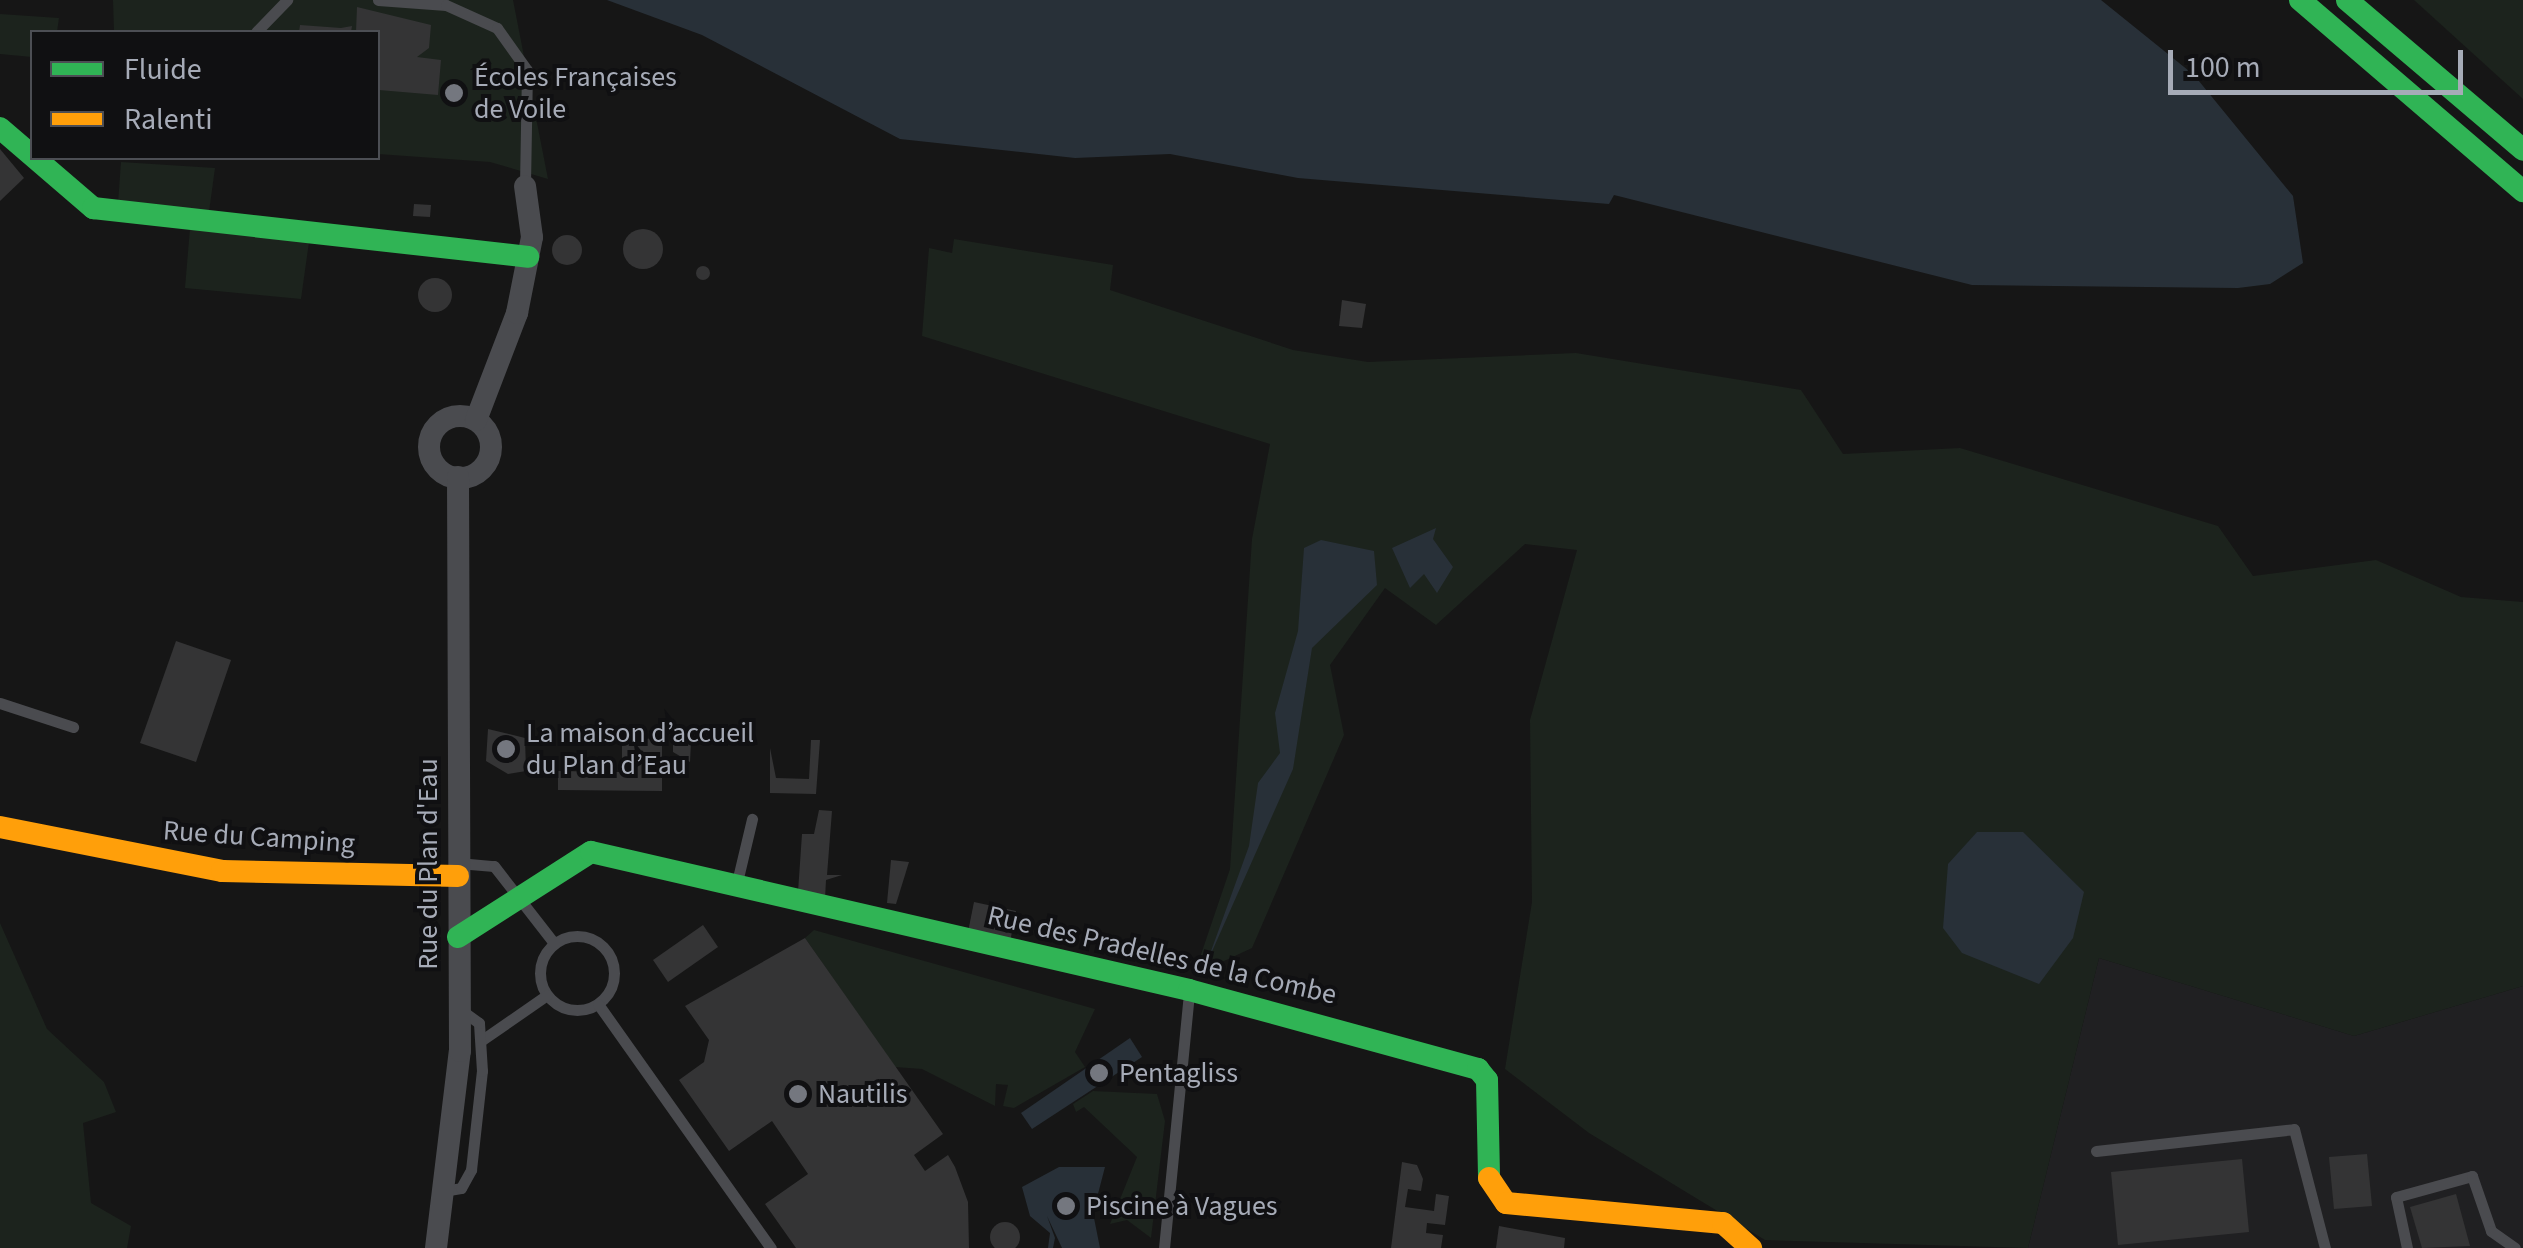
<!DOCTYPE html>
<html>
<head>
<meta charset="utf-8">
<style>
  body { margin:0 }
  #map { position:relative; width:2523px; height:1248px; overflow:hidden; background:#161616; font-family:"Source Sans 3",sans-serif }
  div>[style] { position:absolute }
  .built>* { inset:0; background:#202022 }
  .green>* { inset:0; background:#1c231d }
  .water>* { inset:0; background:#283038 }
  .building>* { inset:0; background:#343435 }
  .round { border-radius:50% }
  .lane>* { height:11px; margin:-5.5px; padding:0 5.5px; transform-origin:5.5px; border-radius:5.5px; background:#4a4b4f }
  .lane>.ring { margin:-5.5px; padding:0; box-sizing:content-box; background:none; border:11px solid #4a4b4f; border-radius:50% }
  .street>* { height:22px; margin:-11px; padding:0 11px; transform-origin:11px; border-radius:11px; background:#4a4b4f }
  .street>.ring { margin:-11px; padding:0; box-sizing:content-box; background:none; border:22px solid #4a4b4f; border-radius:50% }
  .fast>* { height:22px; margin:-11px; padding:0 11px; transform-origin:11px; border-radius:11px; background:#30b455 }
  .slow>* { height:22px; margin:-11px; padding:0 11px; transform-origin:11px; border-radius:11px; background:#ff9f0a }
  .dots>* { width:28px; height:28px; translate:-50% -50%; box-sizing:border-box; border:5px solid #101012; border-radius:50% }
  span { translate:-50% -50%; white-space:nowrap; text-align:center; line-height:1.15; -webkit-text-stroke:8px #101012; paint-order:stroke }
  .poi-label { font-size:28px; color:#a6abb7 }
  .left { translate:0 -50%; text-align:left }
  .street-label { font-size:28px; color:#a6abb7 }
  .legend { position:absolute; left:30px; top:30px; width:350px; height:130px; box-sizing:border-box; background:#101012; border:2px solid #4c4e54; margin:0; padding:12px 18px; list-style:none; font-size:30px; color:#a6abb7 }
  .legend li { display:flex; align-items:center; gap:20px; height:50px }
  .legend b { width:50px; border:2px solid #4c4e54 }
  .scale { position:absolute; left:2168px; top:50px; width:295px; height:45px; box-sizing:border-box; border:5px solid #a6abb7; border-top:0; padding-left:12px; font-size:30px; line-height:35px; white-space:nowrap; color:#a6abb7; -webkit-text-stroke:8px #101012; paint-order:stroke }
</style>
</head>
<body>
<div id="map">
  <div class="built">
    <i style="clip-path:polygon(2099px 958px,2354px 1036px,2523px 986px,2523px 1248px,2028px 1248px)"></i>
  </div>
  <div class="green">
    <i style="clip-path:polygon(113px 0,513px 0,548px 179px,490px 162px,378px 154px,378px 32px,114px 32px)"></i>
    <i style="clip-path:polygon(2414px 0,2523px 0,2523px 99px)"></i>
    <i style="clip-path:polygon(0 14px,59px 18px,57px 32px,32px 32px,32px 57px,0 54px)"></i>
    <i style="clip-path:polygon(121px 162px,215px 168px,209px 212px,118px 203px)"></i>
    <i style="clip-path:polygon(190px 228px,309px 242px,301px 299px,185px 288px)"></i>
    <i style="clip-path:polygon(954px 239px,1113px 265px,1110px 290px,1293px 350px,1368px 362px,1576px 353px,1801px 390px,1843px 454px,1960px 448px,2218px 526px,2253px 576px,2376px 560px,2461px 597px,2523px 602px,2523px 986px,2354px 1036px,2099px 958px,2028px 1248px,1765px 1240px,1589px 1133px,1505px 1069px,1532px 902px,1530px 720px,1577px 550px,1525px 544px,1436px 625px,1385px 588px,1330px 665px,1344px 735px,1252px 948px,1194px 975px,1230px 869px,1252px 539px,1270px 444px,922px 336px,929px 248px,952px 253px)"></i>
    <i style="clip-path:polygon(0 923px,47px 1029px,104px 1082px,116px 1112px,83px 1123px,91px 1203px,131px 1226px,127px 1248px,0 1248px)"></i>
    <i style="clip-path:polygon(814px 930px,1095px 1009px,1075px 1052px,1085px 1067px,1014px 1108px,1003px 1106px,1008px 1085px,996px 1084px,995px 1106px,922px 1069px,895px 1067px,805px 938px)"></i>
    <i style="clip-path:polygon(1093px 1091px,1157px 1094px,1165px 1121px,1151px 1238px,1127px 1220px,1110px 1224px,1137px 1157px,1084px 1107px,1076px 1112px,1073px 1104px)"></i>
  </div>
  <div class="water">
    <i style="clip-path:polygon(607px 0,2101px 0,2194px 75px,2293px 196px,2303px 263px,2270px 284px,2238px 288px,1972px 285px,1614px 195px,1609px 204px,1298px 178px,1170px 154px,1075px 158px,900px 139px,702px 35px)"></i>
    <i style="clip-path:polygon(1436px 528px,1433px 539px,1453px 567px,1437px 593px,1424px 574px,1410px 588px,1392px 548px)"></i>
    <i style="clip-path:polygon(1321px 540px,1374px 551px,1377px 585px,1312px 648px,1293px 769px,1206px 965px,1249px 846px,1258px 783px,1280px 753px,1275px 713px,1298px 631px,1304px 548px)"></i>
    <i style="clip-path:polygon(1977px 832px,2023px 832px,2084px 892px,2073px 938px,2039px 984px,1962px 953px,1943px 928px,1948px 864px)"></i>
    <i style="clip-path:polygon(1130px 1038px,1142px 1057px,1032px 1129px,1021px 1113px)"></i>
    <i style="clip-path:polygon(1059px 1167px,1105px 1167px,1093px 1213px,1100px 1248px,1062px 1248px,1047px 1216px,1055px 1238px,1053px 1248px,1048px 1248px,1050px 1233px,1030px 1216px,1022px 1187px)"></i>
  </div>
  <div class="building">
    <i style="clip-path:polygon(357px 7px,431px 25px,429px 48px,417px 57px,441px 60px,438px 95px,379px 90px,378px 32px,356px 32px)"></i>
    <i style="clip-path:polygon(300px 25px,341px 28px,352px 26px,351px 32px,299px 32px)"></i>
    <i style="clip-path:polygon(0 149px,24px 178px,0 201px)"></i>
    <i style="clip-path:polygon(414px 204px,431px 205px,430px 217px,413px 216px)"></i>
    <i class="round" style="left:623px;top:229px;width:40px;height:40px"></i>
    <i class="round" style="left:552px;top:235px;width:30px;height:30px"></i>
    <i class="round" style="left:696px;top:266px;width:14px;height:14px"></i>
    <i class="round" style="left:418px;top:278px;width:34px;height:34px"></i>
    <i style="clip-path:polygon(1342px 300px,1366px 304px,1362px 328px,1339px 326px)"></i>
    <i style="clip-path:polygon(176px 641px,231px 660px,196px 762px,140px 743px)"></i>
    <i style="clip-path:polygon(488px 729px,525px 738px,526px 771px,508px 774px,486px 761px)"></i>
    <i style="clip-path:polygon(673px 735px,691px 742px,690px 762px,673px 752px)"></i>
    <i style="clip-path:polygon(662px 738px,662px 791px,558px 790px,558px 771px,622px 772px,622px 740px)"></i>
    <i style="clip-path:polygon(811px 740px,820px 740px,816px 794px,770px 793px,770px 748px,776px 778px,809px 779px)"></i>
    <i style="clip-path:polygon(819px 810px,832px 811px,827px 875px,842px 875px,826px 880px,825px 899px,798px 892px,802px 834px,814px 834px)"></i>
    <i style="clip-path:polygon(891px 860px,909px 862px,896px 904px,887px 903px)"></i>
    <i style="clip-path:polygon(974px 902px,1016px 911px,1010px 942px,968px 932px)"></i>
    <i style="clip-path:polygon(703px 925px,718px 947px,668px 982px,653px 960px)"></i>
    <i style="clip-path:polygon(805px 938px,943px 1134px,914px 1155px,925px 1171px,948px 1155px,955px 1167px,968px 1202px,969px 1248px,796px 1248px,765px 1204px,808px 1174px,772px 1121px,729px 1151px,679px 1080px,704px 1062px,709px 1040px,685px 1006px)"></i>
    <i style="clip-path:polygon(2367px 1154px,2372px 1206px,2334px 1209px,2329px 1157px)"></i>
    <i style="clip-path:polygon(2242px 1159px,2249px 1232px,2118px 1245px,2111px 1172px)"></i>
    <i style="clip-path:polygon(1402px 1162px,1417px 1165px,1423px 1179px,1421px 1191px,1408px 1189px,1405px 1207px,1434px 1211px,1436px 1194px,1449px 1196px,1445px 1225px,1427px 1223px,1426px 1233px,1443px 1235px,1441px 1248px,1391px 1248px)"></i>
    <i style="clip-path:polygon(2456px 1194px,2470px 1246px,2422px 1248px,2410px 1207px)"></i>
    <i class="round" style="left:990px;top:1222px;width:30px;height:30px"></i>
    <i style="clip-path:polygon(1499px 1226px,1565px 1238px,1564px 1248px,1496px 1248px)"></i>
  </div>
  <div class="lane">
    <i style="left:378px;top:0;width:68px;rotate:4.2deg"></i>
    <i style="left:446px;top:5px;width:56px;rotate:24.3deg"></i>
    <i style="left:497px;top:28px;width:52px;rotate:54.5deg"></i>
    <i style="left:527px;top:70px;width:116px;rotate:91deg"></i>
    <i style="left:256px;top:32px;width:45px;rotate:-45.9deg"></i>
    <i style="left:0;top:703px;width:77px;rotate:18.2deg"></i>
    <i style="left:458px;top:863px;width:36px;rotate:5deg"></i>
    <i style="left:494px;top:866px;width:98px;rotate:52.1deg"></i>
    <i style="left:737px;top:882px;width:65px;rotate:-76.6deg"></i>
    <i class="ring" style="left:540px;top:936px;width:63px;height:63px"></i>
    <i style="left:598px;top:1004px;width:299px;rotate:54.7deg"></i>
    <i style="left:482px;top:1040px;width:79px;rotate:-34.7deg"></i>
    <i style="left:2096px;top:1151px;width:199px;rotate:-6.3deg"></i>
    <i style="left:2294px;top:1129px;width:123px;rotate:75.4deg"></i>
    <i style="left:443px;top:1191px;width:18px;rotate:-9deg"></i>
    <i style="left:461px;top:1188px;width:21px;rotate:-61deg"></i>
    <i style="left:471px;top:1170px;width:100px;rotate:-83.7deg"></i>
    <i style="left:482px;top:1071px;width:48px;rotate:-93.6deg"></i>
    <i style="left:479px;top:1023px;width:24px;rotate:-144deg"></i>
    <i style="left:1164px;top:1248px;width:255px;rotate:-84.4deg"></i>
    <i style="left:2407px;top:1248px;width:52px;rotate:-102.2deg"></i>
    <i style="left:2396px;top:1197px;width:79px;rotate:-15.4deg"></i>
    <i style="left:2472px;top:1176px;width:58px;rotate:70.9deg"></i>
    <i style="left:2491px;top:1231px;width:29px;rotate:35deg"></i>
  </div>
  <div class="street">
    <i class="ring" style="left:429px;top:416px;width:40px;height:40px"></i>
    <i style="left:476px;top:420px;width:115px;rotate:-69deg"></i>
    <i style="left:517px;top:313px;width:77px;rotate:-78.8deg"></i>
    <i style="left:532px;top:237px;width:51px;rotate:-97.8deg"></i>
    <i style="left:436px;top:1248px;width:198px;rotate:-83.1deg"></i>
    <i style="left:460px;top:1051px;width:574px;rotate:-90.2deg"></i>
  </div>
  <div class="fast">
    <i style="left:2300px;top:0;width:294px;rotate:40.6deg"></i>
    <i style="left:2347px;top:0;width:231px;rotate:40.4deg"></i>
    <i style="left:0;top:128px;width:123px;rotate:40.7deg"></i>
    <i style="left:93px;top:208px;width:438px;rotate:6.4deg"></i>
    <i style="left:458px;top:937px;width:158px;rotate:-32.6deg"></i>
    <i style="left:591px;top:852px;width:614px;rotate:12.99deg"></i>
    <i style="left:1189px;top:990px;width:300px;rotate:15.3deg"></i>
    <i style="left:1478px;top:1069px;width:14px;rotate:51deg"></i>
    <i style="left:1487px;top:1080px;width:98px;rotate:88.8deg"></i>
  </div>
  <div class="slow">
    <i style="left:0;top:827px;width:226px;rotate:11.2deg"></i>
    <i style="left:222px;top:871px;width:236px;rotate:1.2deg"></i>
    <i style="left:1489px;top:1178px;width:30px;rotate:56deg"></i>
    <i style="left:1506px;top:1203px;width:218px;rotate:5.3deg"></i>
    <i style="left:1723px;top:1223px;width:38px;rotate:42deg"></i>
  </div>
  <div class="dots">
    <i style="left:454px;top:93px;background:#74777f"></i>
    <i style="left:506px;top:749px;background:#74777f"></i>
    <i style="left:1099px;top:1073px;background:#74777f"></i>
    <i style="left:798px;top:1094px;background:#74777f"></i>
    <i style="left:1066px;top:1206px;background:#74777f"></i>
  </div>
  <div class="poi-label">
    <span class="left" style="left:474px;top:93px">Écoles Françaises<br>de Voile</span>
    <span class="left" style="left:526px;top:749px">La maison d’accueil<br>du Plan d’Eau</span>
    <span class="left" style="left:1119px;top:1073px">Pentagliss</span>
    <span class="left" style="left:818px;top:1094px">Nautilis</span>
    <span class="left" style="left:1086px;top:1206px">Piscine à Vagues</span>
  </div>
  <div class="street-label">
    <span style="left:259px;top:837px;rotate:4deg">Rue du Camping</span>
    <span style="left:428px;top:864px;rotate:-90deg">Rue du Plan d'Eau</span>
    <span style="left:1162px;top:955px;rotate:13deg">Rue des Pradelles de la Combe</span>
  </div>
  <ul class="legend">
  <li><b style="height:12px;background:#30b455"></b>Fluide</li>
  <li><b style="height:12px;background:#ff9f0a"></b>Ralenti</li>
  </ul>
  <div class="scale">100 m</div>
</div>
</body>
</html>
